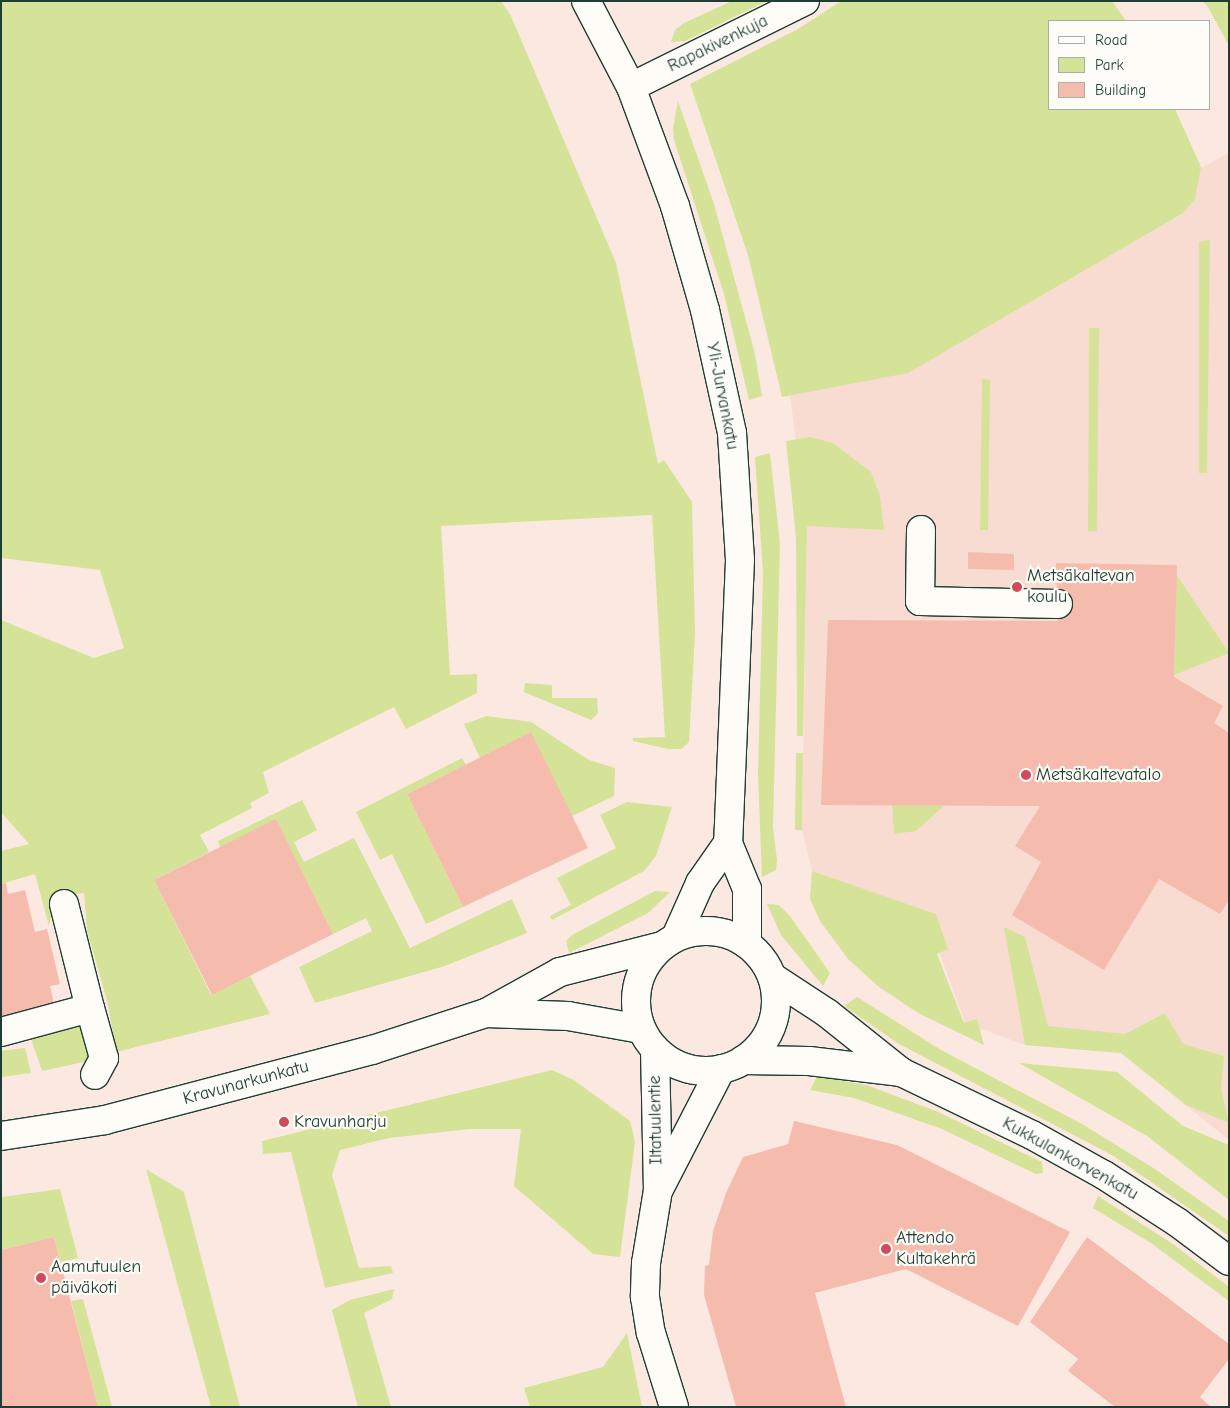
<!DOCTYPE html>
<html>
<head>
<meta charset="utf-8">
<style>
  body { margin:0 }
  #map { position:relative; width:1230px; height:1408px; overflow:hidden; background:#fbe9e1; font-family:"Comic Neue",sans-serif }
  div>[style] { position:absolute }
  .built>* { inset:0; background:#f9dcd1 }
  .green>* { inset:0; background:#d4e397 }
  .building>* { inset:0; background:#f5bcad }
  .roads { filter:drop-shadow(1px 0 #1f3d34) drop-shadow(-1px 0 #1f3d34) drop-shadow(0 1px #1f3d34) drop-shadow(0 -1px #1f3d34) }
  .minor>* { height:28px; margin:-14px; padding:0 14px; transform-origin:14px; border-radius:14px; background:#fdfcf7 }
  .minor>.ring { margin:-14px; padding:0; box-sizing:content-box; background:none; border:28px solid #fdfcf7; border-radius:50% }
  .dots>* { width:14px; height:14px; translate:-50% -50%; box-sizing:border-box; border:2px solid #fdfcf7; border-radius:50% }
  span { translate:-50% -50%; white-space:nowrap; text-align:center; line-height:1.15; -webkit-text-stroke:4.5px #fdfcf7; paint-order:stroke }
  .street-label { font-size:18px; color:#1f3d34 }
  .poi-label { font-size:18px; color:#1f3d34 }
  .left { translate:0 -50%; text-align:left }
  .frame { position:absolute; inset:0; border:2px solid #1f3d34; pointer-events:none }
  .legend { position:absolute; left:1048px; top:20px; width:162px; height:90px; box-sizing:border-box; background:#fdfcf7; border:1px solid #a4b0a9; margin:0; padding:6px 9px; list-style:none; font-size:15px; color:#1f3d34 }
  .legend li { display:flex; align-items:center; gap:10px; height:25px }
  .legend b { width:25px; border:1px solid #a4b0a9 }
</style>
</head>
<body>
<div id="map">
  <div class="built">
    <i style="clip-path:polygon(1229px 153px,1229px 1140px,1121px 1053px,1025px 1045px,965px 1023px,924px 910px,812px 871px,802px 830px,807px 526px,790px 395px,800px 381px)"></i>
  </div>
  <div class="green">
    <i style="clip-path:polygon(1px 1px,501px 1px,511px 16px,616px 263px,658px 464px,664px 460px,692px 502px,695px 634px,689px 742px,681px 749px,668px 749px,633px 741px,633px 738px,665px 737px,652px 515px,441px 526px,450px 675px,477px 674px,477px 693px,406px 729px,394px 707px,263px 772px,269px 793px,250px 803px,252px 808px,200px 835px,209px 852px,154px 880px,211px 995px,250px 976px,270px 1014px,116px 1052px,108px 1004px,87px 930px,84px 893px,63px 896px,54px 904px,49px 926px,35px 874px,1px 884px,1px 851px,29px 844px,1px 812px,1px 620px,94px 658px,124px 648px,100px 570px,1px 558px)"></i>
    <i style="clip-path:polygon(732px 1px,767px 1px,685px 41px,671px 42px,675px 30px,684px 23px)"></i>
    <i style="clip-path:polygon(841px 1px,1112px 1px,1126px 21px,1049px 21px,1049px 109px,1175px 109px,1201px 167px,1195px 199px,1183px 213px,908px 373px,782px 397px,748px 255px,690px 84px,798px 29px)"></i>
    <i style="clip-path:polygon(1203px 1px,1229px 1px,1229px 46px,1209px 9px)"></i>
    <i style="clip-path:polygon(678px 101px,714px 204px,755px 354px,762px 396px,749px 400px,724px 294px,674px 140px,673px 128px)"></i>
    <i style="clip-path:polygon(1210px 240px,1207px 473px,1199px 473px,1199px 242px)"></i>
    <i style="clip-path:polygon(1089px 328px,1099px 328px,1097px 531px,1088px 531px)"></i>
    <i style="clip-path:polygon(982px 379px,990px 380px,988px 530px,980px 530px)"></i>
    <i style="clip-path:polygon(810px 437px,833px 443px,871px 472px,880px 496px,884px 530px,807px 526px,803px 736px,797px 736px,796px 538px,786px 441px)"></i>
    <i style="clip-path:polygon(770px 453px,780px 544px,773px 827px,777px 860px,776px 870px,762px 877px,758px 775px,763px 573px,755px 457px)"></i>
    <i style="clip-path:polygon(1176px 574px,1229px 653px,1174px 675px)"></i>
    <i style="clip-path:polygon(525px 683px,552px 685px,552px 698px,597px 698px,598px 713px,591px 720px,524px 692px)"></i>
    <i style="clip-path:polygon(487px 716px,531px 722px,589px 760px,615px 768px,614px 796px,572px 816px,480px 758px,464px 724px)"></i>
    <i style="clip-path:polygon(796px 753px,803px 753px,802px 830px,795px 830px)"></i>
    <i style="clip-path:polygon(462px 758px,466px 765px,407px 794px,463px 907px,426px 924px,392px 854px,380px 860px,356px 812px)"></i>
    <i style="clip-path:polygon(302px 800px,317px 830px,294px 842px,304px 862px,354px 838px,410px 948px,512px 899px,527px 933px,445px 966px,315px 1003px,299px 967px,372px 931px,366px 918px,333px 934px,276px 820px,220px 847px,218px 841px)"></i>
    <i style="clip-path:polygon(627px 802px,672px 807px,656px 856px,644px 871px,552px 920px,550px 916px,571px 905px,557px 878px,616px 848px,600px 815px)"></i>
    <i style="clip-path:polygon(892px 805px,944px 806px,916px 831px,894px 834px)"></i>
    <i style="clip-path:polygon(812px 871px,936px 914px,948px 949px,937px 954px,964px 1023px,977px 1019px,984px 1045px,918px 1013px,879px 987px,848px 959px,820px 921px,810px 899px)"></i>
    <i style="clip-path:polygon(655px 891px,670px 892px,648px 913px,569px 953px,566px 941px,572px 935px)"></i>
    <i style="clip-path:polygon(767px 904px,779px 905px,790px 916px,830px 973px,823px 986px,781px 935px)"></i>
    <i style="clip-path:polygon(1004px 927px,1025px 937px,1048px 1026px,1125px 1034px,1165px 1013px,1183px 1044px,1224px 1056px,1221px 1088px,1229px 1123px,1186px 1105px,1121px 1053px,1025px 1045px)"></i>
    <i style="clip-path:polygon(857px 997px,941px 1050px,1082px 1124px,1155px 1169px,1229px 1221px,1229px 1236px,1112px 1155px,899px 1044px,844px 1006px)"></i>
    <i style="clip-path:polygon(83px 1021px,93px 1060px,42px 1071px,31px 1039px,33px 1032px)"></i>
    <i style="clip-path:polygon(25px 1048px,31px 1073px,1px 1077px,1px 1051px)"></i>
    <i style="clip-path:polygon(1019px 1063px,1117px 1072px,1183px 1126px,1229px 1145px,1229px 1200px,1147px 1136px)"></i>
    <i style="clip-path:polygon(552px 1070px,574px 1080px,630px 1121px,635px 1142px,620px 1257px,593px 1254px,514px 1186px,521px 1129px,469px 1129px,389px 1138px,340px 1150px,332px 1175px,359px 1268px,391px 1266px,393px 1273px,325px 1288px,291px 1152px,263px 1154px,262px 1141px)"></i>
    <i style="clip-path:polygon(817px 1076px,866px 1085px,936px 1111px,1042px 1162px,1043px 1173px,1036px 1174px,942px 1129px,854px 1098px,810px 1090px)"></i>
    <i style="clip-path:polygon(146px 1169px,184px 1192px,240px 1407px,211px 1407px)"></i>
    <i style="clip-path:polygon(60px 1189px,78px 1258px,61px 1262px,54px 1237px,1px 1250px,1px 1197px)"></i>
    <i style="clip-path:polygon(1098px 1196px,1173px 1244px,1229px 1287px,1229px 1301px,1151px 1243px,1093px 1208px)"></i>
    <i style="clip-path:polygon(394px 1289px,392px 1299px,364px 1313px,391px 1407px,358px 1407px,332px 1310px,350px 1300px)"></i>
    <i style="clip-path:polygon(83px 1299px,112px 1407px,98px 1407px,71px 1301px)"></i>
    <i style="clip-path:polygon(627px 1333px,642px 1407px,530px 1407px,524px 1388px,603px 1367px)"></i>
  </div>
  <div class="building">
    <i style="clip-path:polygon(968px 552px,1014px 554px,1014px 570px,968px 569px)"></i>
    <i style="clip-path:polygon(1056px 563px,1177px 565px,1174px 677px,1223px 706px,1214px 723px,1229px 733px,1229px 900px,1220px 914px,1159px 879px,1104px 970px,1012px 915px,1041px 862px,1015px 846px,1040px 806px,821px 805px,828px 620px,1058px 621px)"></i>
    <i style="clip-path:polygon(531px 732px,588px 848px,463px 907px,407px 794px)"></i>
    <i style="clip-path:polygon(276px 819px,333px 934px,212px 995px,154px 880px)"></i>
    <i style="clip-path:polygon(6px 883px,8px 894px,25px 890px,35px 932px,47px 929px,60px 984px,50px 986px,54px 1004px,1px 1017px,1px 884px)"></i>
    <i style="clip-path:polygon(794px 1121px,897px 1145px,1070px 1232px,1018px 1326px,906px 1269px,815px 1293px,846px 1407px,736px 1407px,704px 1295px,705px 1266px,709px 1265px,713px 1231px,726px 1193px,743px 1157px,788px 1144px)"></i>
    <i style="clip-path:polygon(54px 1237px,98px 1407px,1px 1407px,1px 1250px)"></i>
    <i style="clip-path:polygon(1087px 1237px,1229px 1344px,1229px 1359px,1200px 1397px,1211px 1407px,1115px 1407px,1068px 1371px,1078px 1359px,1030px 1322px)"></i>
  </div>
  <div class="roads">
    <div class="minor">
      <i style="left:586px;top:1px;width:97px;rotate:62.4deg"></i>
      <i style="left:631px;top:87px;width:127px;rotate:69.7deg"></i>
      <i style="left:675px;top:206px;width:108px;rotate:73.9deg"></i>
      <i style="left:705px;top:310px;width:126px;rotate:77.6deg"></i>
      <i style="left:732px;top:433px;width:127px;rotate:86.4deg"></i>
      <i style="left:740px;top:560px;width:283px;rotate:92.4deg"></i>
      <i style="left:728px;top:843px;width:50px;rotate:67.6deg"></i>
      <i style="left:747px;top:889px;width:55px;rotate:90deg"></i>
      <i style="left:631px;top:87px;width:194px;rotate:-26.3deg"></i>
      <i style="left:921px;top:530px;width:71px;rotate:90.8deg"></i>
      <i style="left:920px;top:601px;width:138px;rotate:1.2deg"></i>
      <i style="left:64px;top:904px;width:107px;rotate:76deg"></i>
      <i class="ring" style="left:636px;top:931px;width:112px;height:112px"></i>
      <i style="left:676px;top:937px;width:59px;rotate:-66deg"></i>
      <i style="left:700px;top:883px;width:49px;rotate:-55deg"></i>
      <i style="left:772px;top:977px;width:66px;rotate:33.2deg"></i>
      <i style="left:827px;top:1013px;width:95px;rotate:38.6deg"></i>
      <i style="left:901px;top:1072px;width:145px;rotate:25.7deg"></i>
      <i style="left:1032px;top:1135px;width:82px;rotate:29.1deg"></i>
      <i style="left:1104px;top:1175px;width:87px;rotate:32.8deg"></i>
      <i style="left:1177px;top:1222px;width:65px;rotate:36.9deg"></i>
      <i style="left:486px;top:1013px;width:82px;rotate:2.1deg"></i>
      <i style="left:568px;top:1016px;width:74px;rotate:10.1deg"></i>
      <i style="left:1px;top:1032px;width:92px;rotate:-15.1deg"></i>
      <i style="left:90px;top:1008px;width:52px;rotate:74.4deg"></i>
      <i style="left:104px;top:1058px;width:19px;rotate:118deg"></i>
      <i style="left:655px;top:1049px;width:141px;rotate:88.8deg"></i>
      <i style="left:658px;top:1190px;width:74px;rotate:99.3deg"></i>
      <i style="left:646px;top:1263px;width:34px;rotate:92deg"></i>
      <i style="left:645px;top:1297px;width:36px;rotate:81deg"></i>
      <i style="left:651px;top:1333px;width:77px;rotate:72.7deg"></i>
      <i style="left:743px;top:1060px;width:66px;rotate:0.9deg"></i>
      <i style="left:809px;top:1061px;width:93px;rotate:6.8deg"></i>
      <i style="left:1px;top:1136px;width:105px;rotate:-8.7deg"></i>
      <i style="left:105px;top:1120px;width:276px;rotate:-14.7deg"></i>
      <i style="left:372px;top:1050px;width:120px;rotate:-18deg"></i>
      <i style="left:486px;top:1013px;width:85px;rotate:-29deg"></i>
      <i style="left:560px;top:972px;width:105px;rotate:-14.3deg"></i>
      <i style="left:659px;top:1189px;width:135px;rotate:-62.7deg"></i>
    </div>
  </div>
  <div class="dots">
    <i style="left:1017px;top:587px;background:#d1495b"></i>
    <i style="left:1026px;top:775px;background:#d1495b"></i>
    <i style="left:284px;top:1122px;background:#d1495b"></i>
    <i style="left:886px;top:1249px;background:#d1495b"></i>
    <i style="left:41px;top:1278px;background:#d1495b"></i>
  </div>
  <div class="street-label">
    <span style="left:718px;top:44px;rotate:-26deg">Rapakivenkuja</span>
    <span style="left:722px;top:396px;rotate:79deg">Yli-Jurvankatu</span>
    <span style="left:246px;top:1083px;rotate:-15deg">Kravunarkunkatu</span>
    <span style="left:656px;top:1120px;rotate:-91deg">Iltatuulentie</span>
    <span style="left:1070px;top:1159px;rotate:29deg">Kukkulankorvenkatu</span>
  </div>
  <div class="poi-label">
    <span class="left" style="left:1027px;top:587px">Metsäkaltevan<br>koulu</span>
    <span class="left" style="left:1036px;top:775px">Metsäkaltevatalo</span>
    <span class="left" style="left:294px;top:1122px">Kravunharju</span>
    <span class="left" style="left:896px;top:1249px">Attendo<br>Kultakehrä</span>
    <span class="left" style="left:51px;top:1278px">Aamutuulen<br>päiväkoti</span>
  </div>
  <div class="frame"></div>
  <ul class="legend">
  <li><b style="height:6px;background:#fdfcf7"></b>Road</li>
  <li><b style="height:14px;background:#d4e397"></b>Park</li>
  <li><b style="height:14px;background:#f5bcad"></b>Building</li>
  </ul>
</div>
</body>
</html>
